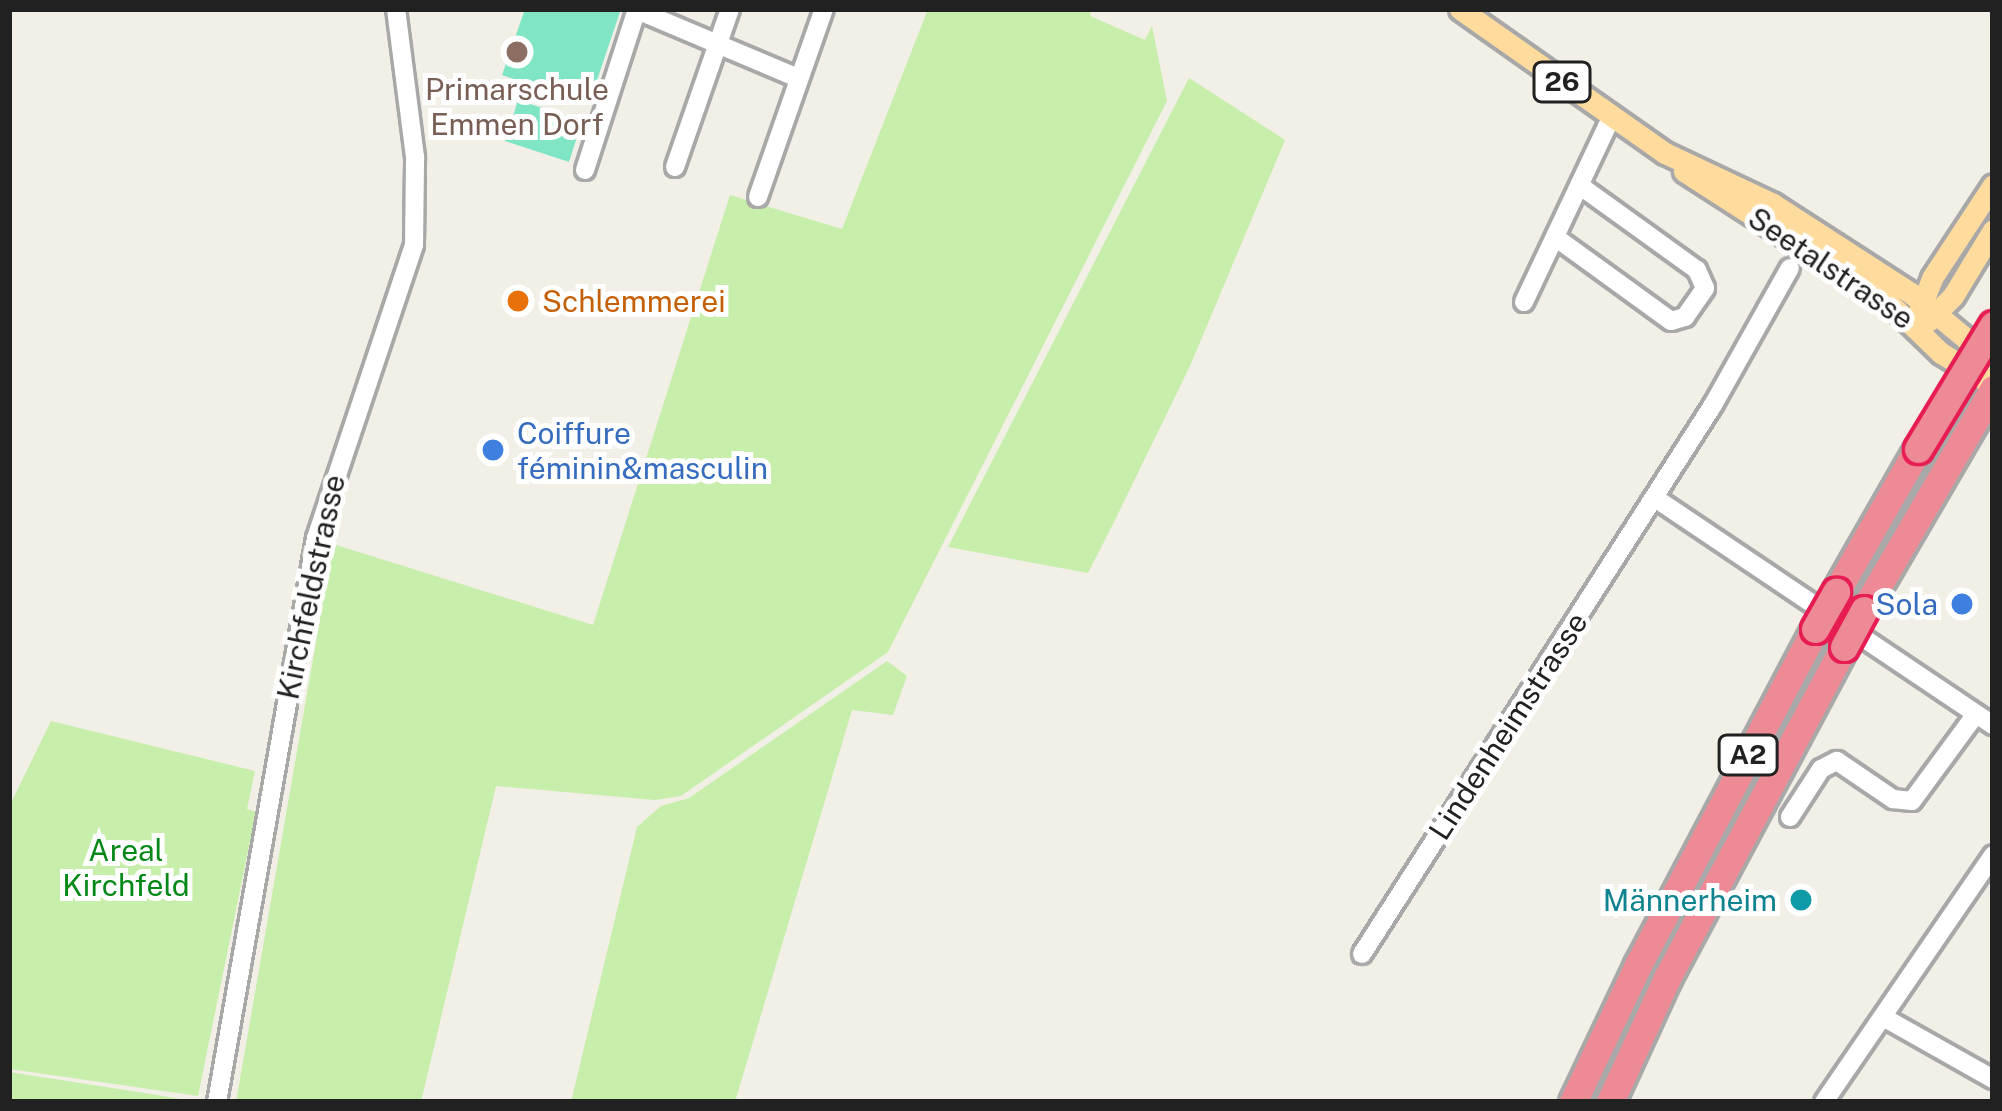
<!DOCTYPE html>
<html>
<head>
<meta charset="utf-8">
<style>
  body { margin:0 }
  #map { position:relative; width:2002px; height:1111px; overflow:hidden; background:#f2efe7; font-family:"Public Sans",sans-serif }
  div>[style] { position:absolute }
  .grass>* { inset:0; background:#c7eeaa }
  .pitch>* { inset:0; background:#80e5c5 }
  .roads { filter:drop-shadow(3px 0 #a8a8a8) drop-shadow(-3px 0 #a8a8a8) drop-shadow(0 3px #a8a8a8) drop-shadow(0 -3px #a8a8a8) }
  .minor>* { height:18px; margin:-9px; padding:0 9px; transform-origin:9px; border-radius:9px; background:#fff }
  .major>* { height:21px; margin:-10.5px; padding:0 10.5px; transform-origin:10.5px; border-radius:10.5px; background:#ffdc9e }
  .highway>* { height:27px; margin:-13.5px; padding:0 13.5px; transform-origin:13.5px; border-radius:13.5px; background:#ed8a95 }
  .bridges { filter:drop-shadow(3px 0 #e71c53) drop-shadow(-3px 0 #e71c53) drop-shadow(0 3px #e71c53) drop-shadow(0 -3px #e71c53) }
  .highway-bridge>* { height:27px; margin:-13.5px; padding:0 13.5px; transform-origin:13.5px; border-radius:13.5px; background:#ed8a95 }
  .dots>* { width:33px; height:33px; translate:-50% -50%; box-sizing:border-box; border:6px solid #fff; border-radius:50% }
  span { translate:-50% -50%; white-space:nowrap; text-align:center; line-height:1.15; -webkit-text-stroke:10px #fff; paint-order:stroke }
  .shield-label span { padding:3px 9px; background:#fff; border:3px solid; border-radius:9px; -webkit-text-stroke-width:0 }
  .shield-label { font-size:27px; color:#212121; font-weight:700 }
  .education-label { font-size:30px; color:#785e54 }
  .street-label { font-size:30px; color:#212121 }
  .food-label { font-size:30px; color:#c56008 }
  .left { translate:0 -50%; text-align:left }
  .shop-label { font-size:30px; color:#366cbe }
  .right { translate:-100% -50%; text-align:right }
  .park-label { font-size:30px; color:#048918 }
  .culture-label { font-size:30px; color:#0d838f }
  .frame { position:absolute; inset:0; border:12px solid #212121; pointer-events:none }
</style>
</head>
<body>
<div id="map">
  <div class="grass">
    <i style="clip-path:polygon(928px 9px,1092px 9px,1090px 16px,1145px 40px,1152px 26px,1167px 101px,888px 652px,681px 796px,655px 800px,496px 786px,421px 1102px,236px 1102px,333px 544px,593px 625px,730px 195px,842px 229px)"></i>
    <i style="clip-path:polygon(1189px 78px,1285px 140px,1190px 366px,1115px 520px,1088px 573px,948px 547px)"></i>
    <i style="clip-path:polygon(887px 661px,907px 676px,893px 715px,852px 710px,735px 1102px,571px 1102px,637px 827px,661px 806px,689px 798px)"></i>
    <i style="clip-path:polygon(51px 721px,255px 771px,247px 809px,256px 812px,198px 1096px,9px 1069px,9px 807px)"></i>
    <i style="clip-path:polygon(9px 1072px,151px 1094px,198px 1102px,9px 1102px)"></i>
  </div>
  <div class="pitch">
    <i style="clip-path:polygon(525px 9px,621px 9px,589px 104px,502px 75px)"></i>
    <i style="clip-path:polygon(518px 100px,582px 121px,569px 162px,505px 141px)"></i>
  </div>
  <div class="roads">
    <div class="minor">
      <i style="left:637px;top:10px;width:175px;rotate:22.9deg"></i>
      <i style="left:675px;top:167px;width:167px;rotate:-70.8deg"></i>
      <i style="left:585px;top:170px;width:169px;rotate:-72.1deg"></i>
      <i style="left:758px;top:197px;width:199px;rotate:-70.7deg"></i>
      <i style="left:1555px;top:237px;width:143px;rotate:35.9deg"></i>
      <i style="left:1671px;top:321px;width:15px;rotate:-16deg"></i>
      <i style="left:1685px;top:317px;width:35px;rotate:-55deg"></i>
      <i style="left:1705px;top:288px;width:20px;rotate:-114deg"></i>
      <i style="left:1697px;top:270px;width:145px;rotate:-144.2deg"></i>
      <i style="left:1524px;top:302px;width:204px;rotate:-64.7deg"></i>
      <i style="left:1655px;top:498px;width:407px;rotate:33.9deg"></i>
      <i style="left:1790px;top:817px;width:57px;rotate:-57.1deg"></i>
      <i style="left:1821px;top:769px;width:18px;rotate:-27deg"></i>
      <i style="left:1837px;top:761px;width:68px;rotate:34.2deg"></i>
      <i style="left:1893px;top:799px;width:19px;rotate:6deg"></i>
      <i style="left:1912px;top:801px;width:108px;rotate:-53.7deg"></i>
      <i style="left:1362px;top:954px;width:652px;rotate:-57.41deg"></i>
      <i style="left:1713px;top:405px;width:157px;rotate:-60.7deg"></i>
      <i style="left:1883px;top:1017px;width:126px;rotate:29.4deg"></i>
      <i style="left:217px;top:1102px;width:573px;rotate:-80.04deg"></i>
      <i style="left:316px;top:538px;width:309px;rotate:-71.5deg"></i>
      <i style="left:414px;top:245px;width:88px;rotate:-89.3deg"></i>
      <i style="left:415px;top:157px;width:149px;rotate:-97.3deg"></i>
      <i style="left:1824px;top:1102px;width:299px;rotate:-55.6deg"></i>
    </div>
    <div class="major">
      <i style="left:1460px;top:9px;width:251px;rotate:35.1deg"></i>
      <i style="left:1665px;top:153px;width:119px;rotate:25.3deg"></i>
      <i style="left:1773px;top:204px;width:166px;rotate:32.9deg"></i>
      <i style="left:1912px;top:294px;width:105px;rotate:39.6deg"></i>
      <i style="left:1684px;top:171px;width:245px;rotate:32.8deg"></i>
      <i style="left:1890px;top:304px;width:71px;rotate:43.9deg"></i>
      <i style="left:1941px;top:353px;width:61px;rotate:31.6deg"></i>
      <i style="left:1919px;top:311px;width:35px;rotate:-68deg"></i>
      <i style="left:1932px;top:278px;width:111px;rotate:-56.7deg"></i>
      <i style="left:1928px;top:321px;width:35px;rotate:-45deg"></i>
      <i style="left:1953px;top:296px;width:77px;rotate:-58.8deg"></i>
    </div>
    <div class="highway">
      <i style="left:1836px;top:592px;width:165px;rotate:-60.2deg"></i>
      <i style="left:1864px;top:610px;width:256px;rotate:-59.7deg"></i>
      <i style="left:1573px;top:1102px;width:152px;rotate:-64.6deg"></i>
      <i style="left:1638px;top:965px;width:380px;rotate:-62.2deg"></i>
      <i style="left:1610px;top:1102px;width:136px;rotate:-65.3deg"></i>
      <i style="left:1667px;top:978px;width:375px;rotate:-61.9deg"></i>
    </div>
  </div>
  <div class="bridges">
    <div class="highway-bridge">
      <i style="left:1918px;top:449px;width:145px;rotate:-58.8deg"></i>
      <i style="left:1815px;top:629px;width:43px;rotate:-60.4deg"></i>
      <i style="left:1844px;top:647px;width:42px;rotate:-61.6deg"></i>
    </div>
  </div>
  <div class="dots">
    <i style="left:517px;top:52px;background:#8d6e63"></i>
    <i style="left:518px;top:301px;background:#e8710a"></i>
    <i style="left:493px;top:450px;background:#3f7fe0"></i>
    <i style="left:1962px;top:604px;background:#3f7fe0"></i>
    <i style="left:1801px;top:900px;background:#0f9aa8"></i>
  </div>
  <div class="shield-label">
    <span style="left:1562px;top:82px">26</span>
    <span style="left:1748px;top:755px">A2</span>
  </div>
  <div class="education-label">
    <span style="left:517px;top:106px">Primarschule<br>Emmen Dorf</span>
  </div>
  <div class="street-label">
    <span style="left:1831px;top:268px;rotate:34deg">Seetalstrasse</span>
    <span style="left:311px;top:587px;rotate:-78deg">Kirchfeldstrasse</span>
    <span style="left:1508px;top:726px;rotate:-57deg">Lindenheimstrasse</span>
  </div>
  <div class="food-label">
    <span class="left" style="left:542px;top:301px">Schlemmerei</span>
  </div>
  <div class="shop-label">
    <span class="left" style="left:517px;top:450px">Coiffure<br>féminin&amp;masculin</span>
    <span class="right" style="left:1938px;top:604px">Sola</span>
  </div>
  <div class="park-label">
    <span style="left:126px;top:867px">Areal<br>Kirchfeld</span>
  </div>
  <div class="culture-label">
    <span class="right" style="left:1777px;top:900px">Männerheim</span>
  </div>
  <div class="frame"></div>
</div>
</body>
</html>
